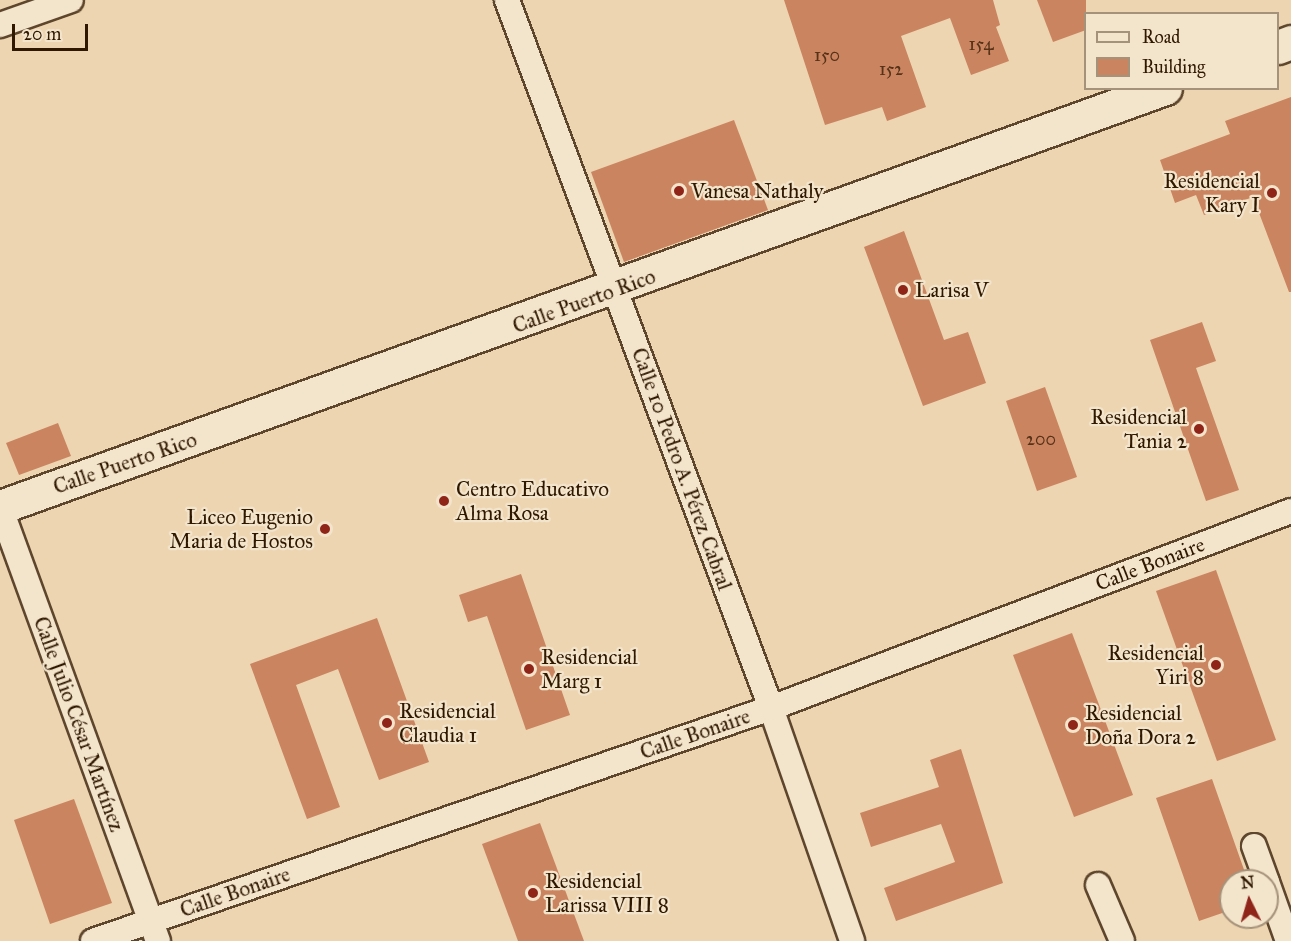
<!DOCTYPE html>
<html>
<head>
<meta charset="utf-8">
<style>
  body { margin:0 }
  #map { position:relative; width:1291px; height:941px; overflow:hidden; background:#edd5b1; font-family:"IM FELL Great Primer",serif }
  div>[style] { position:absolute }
  .building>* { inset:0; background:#ca8460 }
  .roads { filter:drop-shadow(2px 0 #5e462c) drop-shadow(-2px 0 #5e462c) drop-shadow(0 2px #5e462c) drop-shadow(0 -2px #5e462c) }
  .street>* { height:24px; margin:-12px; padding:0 12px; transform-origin:12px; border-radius:12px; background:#f3e4cc }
  .secondary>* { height:33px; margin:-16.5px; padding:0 16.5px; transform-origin:16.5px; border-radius:16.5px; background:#f3e4cc }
  .dots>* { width:16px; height:16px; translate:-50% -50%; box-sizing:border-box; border:3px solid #f3e4cc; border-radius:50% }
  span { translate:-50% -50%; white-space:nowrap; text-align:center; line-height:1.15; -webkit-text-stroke:4.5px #f3e4cc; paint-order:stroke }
  .number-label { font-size:18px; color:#563218 }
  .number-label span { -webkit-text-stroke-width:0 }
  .poi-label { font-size:21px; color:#2f1700 }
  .right { translate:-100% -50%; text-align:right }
  .left { translate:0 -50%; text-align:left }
  .street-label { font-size:21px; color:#2f1700 }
  .legend { position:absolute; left:1084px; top:12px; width:195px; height:78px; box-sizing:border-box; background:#f3e4cc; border:2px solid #a5927a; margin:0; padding:8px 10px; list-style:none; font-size:18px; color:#2f1700 }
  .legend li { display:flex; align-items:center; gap:12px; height:30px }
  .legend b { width:30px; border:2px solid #a5927a }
  .north { position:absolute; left:1219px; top:869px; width:60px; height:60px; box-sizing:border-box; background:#f3e4cc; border:2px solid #a5927a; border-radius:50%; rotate:355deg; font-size:16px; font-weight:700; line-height:24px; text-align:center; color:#2f1700 }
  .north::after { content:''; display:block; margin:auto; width:21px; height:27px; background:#8f2418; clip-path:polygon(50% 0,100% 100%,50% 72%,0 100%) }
  .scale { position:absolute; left:12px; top:24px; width:76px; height:27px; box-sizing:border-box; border:3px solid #2f1700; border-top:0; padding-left:8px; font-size:18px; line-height:21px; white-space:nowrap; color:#2f1700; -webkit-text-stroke:4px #f3e4cc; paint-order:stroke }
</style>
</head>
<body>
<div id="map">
  <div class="building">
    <i style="clip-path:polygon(784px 0,993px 0,1000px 25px,996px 27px,1009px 61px,971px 75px,950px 18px,901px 36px,926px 107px,887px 121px,882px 107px,825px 125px)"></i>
    <i style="clip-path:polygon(1037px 0,1086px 0,1086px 30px,1053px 42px)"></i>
    <i style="clip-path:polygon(1291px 97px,1291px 292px,1289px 292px,1253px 197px,1204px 215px,1196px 195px,1175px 203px,1160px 160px,1230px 134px,1225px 121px)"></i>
    <i style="clip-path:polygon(734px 120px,768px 210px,624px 262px,591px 172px)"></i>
    <i style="clip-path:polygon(904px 231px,944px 340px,968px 332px,986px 383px,923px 406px,864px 247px)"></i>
    <i style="clip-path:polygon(1202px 322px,1216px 361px,1196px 368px,1239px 490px,1206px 501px,1150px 340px)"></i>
    <i style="clip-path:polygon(1045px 387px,1077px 477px,1037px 491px,1006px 401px)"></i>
    <i style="clip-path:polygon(58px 423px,71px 456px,19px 475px,6px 443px)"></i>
    <i style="clip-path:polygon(1216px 570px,1276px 740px,1217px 761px,1156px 591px)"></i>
    <i style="clip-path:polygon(521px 574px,570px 715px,526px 730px,487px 616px,468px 622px,459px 595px)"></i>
    <i style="clip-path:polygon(377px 618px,429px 762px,379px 780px,338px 669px,296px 685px,340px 807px,307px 819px,250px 664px)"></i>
    <i style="clip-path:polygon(1072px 633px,1133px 795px,1074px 817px,1013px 655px)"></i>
    <i style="clip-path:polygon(961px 749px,1003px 883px,896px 921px,884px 888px,955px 862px,941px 824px,871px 847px,860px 813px,939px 787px,930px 760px)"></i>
    <i style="clip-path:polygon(1212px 779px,1248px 881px,1231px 881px,1231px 910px,1199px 921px,1156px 798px)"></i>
    <i style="clip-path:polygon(74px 799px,112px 903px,50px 924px,14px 820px)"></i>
    <i style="clip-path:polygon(540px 823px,584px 941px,518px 941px,482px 844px)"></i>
  </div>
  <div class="roads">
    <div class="street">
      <i style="left:507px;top:0;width:756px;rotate:69.55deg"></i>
      <i style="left:771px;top:708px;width:247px;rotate:70.8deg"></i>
      <i style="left:0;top:25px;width:75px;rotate:-19.4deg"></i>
      <i style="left:0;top:507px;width:462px;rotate:70deg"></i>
      <i style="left:1254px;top:846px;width:37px;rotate:70deg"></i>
      <i style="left:1267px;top:882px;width:63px;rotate:70.4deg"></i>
      <i style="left:1098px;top:885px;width:61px;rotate:66.8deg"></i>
      <i style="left:93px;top:941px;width:717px;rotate:-18.97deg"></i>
      <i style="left:771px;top:708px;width:556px;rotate:-20.75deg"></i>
    </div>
    <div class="secondary">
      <i style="left:1278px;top:47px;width:14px;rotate:-21deg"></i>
      <i style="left:0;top:507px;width:1238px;rotate:-19.78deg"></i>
    </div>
  </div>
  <div class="dots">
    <i style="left:679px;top:191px;background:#8f2418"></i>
    <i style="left:1272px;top:193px;background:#8f2418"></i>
    <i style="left:903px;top:290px;background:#8f2418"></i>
    <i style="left:1199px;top:429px;background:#8f2418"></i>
    <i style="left:444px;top:501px;background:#8f2418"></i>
    <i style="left:325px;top:529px;background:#8f2418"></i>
    <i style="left:1216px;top:665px;background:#8f2418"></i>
    <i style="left:529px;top:669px;background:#8f2418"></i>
    <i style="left:387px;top:723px;background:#8f2418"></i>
    <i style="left:1073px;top:725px;background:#8f2418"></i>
    <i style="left:533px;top:893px;background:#8f2418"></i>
  </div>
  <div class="number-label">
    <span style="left:981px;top:44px">154</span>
    <span style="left:827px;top:55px">150</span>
    <span style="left:891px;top:69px">152</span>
    <span style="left:1041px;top:439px">200</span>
  </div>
  <div class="poi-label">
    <span class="right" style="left:1260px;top:193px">Residencial<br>Kary I</span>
    <span class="left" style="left:691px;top:191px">Vanesa Nathaly</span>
    <span class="left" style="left:915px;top:290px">Larisa V</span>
    <span class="right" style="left:1187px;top:429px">Residencial<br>Tania 2</span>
    <span class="left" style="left:456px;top:501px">Centro Educativo<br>Alma Rosa</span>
    <span class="right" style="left:313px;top:529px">Liceo Eugenio<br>Maria de Hostos</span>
    <span class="right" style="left:1204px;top:665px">Residencial<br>Yiri 8</span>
    <span class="left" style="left:541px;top:669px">Residencial<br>Marg 1</span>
    <span class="left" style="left:399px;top:723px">Residencial<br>Claudia 1</span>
    <span class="left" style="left:1085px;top:725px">Residencial<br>Doña Dora 2</span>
    <span class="left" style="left:545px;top:893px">Residencial<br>Larissa VIII 8</span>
  </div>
  <div class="street-label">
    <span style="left:584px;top:301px;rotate:-20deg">Calle Puerto Rico</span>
    <span style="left:125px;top:463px;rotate:-19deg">Calle Puerto Rico</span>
    <span style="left:682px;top:469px;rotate:70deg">Calle 10 Pedro A. Pérez Cabral</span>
    <span style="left:1150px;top:564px;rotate:-21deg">Calle Bonaire</span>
    <span style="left:79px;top:724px;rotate:70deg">Calle Julio César Martínez</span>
    <span style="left:695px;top:734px;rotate:-19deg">Calle Bonaire</span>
    <span style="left:235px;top:892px;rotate:-19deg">Calle Bonaire</span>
  </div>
  <ul class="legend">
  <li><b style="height:8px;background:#f3e4cc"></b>Road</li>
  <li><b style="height:16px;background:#ca8460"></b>Building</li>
  </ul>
  <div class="north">N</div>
  <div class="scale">20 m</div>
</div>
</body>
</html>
